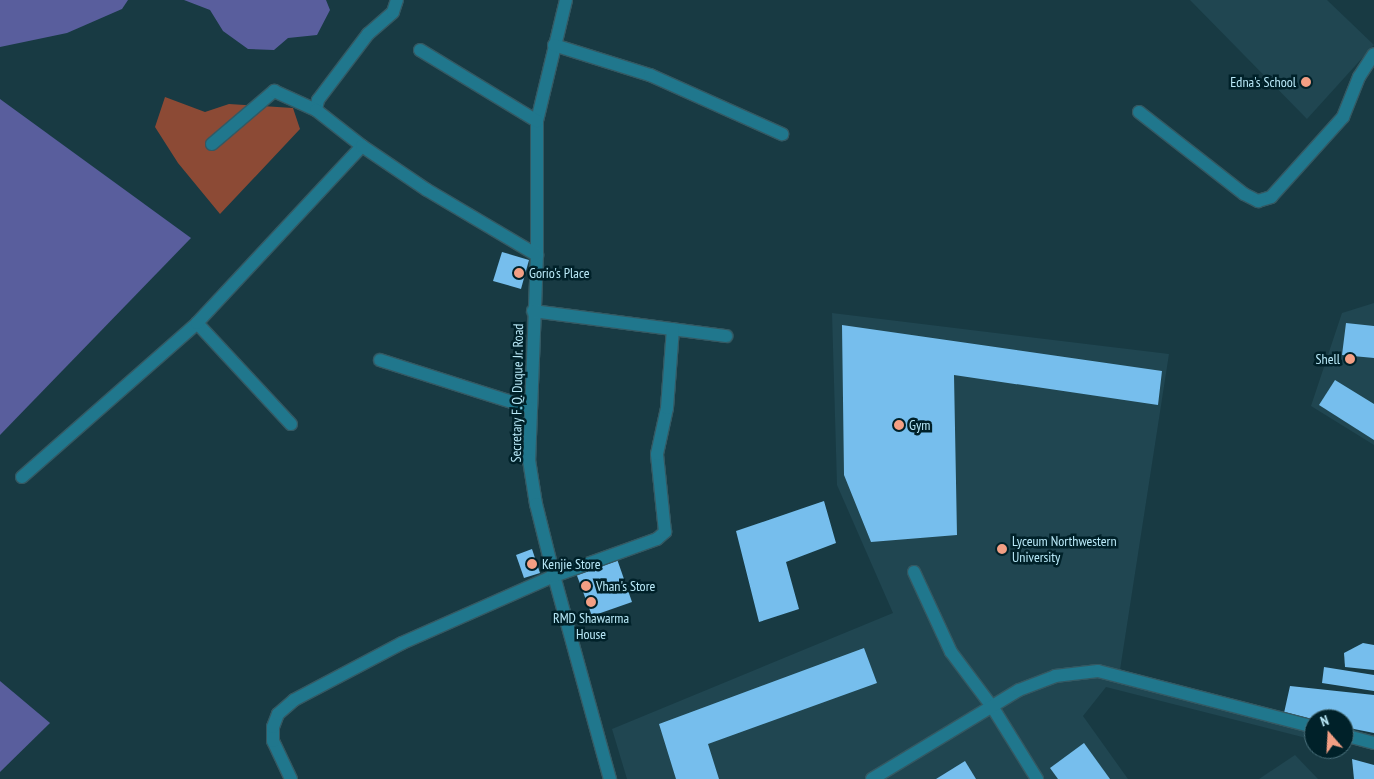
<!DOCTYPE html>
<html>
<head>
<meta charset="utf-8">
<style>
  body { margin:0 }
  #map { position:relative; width:1374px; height:779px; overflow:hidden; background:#183a43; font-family:"PT Sans Narrow",sans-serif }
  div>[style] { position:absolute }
  .built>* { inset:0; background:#204651 }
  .green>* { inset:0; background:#8c4a35 }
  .water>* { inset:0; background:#595e9d }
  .building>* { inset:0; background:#76beed }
  .roads { filter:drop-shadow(1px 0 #345963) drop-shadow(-1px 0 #345963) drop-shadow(0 1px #345963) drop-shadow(0 -1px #345963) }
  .minor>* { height:12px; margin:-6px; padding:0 6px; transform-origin:6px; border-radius:6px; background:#20778d }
  .dots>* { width:14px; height:14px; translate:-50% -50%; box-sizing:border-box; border:2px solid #002129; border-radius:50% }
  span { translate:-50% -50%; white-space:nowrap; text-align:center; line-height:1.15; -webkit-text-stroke:5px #002129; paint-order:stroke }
  .poi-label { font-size:14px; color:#b9e9f8 }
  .right { translate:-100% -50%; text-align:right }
  .left { translate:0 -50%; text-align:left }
  .street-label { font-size:14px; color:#b9e9f8 }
  .north { position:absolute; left:1304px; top:709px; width:50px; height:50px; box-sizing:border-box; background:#002129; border:1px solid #4a717c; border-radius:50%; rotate:341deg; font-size:14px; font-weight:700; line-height:20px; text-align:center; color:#b9e9f8 }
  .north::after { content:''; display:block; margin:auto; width:18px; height:22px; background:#f39f84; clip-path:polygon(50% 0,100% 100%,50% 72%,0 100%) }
</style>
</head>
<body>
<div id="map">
  <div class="built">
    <i style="clip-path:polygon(1190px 0,1327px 0,1374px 45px,1307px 119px)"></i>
    <i style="clip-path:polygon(1374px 303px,1374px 445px,1311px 406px,1342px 313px)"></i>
    <i style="clip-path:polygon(832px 313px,1169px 354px,1120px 670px,1314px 720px,1314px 740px,1106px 687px,1083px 716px,1128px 779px,627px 779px,612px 729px,893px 613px,837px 485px)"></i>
    <i style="clip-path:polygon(1295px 755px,1318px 779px,1259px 779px)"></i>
  </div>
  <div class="green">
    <i style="clip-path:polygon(165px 97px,205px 112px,229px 104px,293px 108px,300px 129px,220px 214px,178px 163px,155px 127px)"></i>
  </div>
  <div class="water">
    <i style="clip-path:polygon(0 0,128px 0,122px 9px,67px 33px,0 47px)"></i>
    <i style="clip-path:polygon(184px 0,326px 0,330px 10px,317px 35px,288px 38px,274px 50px,248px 49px,223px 31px,210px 10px)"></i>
    <i style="clip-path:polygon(0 99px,191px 238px,0 435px)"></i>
    <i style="clip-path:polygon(0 681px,50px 723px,0 772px)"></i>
  </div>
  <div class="building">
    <i style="clip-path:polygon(502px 252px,529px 260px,521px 289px,493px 281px)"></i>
    <i style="clip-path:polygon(1346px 323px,1374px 326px,1374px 358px,1342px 355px)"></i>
    <i style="clip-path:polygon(842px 325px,1162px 371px,1158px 405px,954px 375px,957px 535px,871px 542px,844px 475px)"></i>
    <i style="clip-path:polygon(1335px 380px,1374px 404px,1374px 440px,1319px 405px)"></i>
    <i style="clip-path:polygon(824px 501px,836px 543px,786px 562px,799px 609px,759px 622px,736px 531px)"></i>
    <i style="clip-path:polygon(532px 549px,540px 573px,524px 578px,516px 555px)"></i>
    <i style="clip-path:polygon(617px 559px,632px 602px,592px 616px,576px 573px)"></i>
    <i style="clip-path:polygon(1363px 643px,1374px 645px,1374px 670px,1345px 667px,1344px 653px)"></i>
    <i style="clip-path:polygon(864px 648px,877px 683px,708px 744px,719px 779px,676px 779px,659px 724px)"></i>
    <i style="clip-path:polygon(1324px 667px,1374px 675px,1374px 691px,1322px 683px)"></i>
    <i style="clip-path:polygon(1290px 686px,1374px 695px,1374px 733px,1344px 727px,1344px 719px,1314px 720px,1284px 713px)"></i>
    <i style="clip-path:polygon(1084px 743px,1110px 779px,1058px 779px,1050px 768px)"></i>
    <i style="clip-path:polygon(1352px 759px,1374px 765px,1374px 779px,1354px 779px)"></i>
    <i style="clip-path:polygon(965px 761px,976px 779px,936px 779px)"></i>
  </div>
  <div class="roads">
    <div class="minor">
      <i style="left:566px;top:0;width:124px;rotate:103.5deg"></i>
      <i style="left:537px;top:121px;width:134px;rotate:90deg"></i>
      <i style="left:537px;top:255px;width:205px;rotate:92.2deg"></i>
      <i style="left:529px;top:460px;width:45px;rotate:81deg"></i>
      <i style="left:536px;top:504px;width:74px;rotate:76deg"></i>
      <i style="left:554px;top:576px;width:211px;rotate:74.6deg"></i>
      <i style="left:554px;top:45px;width:101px;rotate:17.4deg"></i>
      <i style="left:650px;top:75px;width:145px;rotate:24.1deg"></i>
      <i style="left:420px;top:50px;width:137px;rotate:31.3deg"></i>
      <i style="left:316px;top:110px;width:10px;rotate:-79deg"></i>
      <i style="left:318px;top:100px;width:83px;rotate:-52.9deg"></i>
      <i style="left:368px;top:34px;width:33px;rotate:-41deg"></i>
      <i style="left:393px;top:12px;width:13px;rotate:-72deg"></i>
      <i style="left:1139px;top:112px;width:133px;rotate:38deg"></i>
      <i style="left:1244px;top:194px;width:16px;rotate:27deg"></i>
      <i style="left:1258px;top:201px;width:14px;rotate:-17deg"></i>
      <i style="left:1271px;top:197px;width:108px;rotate:-48deg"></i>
      <i style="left:1343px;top:117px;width:43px;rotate:-68.2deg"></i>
      <i style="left:1359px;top:77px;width:27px;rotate:-57deg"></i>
      <i style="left:212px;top:144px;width:82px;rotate:-40.5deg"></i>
      <i style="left:274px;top:91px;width:46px;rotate:24.3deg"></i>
      <i style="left:316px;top:110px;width:58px;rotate:38deg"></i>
      <i style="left:533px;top:311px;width:195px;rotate:7.4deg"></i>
      <i style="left:197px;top:323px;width:138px;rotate:47.1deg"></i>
      <i style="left:380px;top:360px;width:157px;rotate:17.7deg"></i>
      <i style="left:22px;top:477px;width:233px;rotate:-41.3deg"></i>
      <i style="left:197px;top:323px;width:242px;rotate:-47deg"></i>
      <i style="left:362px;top:146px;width:78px;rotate:34.1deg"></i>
      <i style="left:427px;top:190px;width:128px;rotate:30.6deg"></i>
      <i style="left:914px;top:572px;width:88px;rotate:65.2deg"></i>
      <i style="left:951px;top:652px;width:70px;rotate:53.1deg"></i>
      <i style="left:993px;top:708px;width:84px;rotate:58.2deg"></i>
      <i style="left:1344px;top:735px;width:31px;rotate:15deg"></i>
      <i style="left:291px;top:779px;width:42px;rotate:-115.3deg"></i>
      <i style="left:273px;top:741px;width:14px;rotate:-90deg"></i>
      <i style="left:273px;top:727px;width:14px;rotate:-69deg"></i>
      <i style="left:278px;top:714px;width:21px;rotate:-41deg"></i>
      <i style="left:294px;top:700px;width:122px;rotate:-27.8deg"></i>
      <i style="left:402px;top:643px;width:166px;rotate:-23.8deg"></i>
      <i style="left:554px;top:576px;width:109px;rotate:-19.8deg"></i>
      <i style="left:657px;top:539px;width:11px;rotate:-41deg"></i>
      <i style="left:665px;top:532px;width:78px;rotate:-95.9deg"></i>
      <i style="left:657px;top:454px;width:47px;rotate:-77.7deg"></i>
      <i style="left:667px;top:408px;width:79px;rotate:-85.7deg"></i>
      <i style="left:872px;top:779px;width:172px;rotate:-31.2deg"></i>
      <i style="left:1019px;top:690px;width:39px;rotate:-21deg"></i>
      <i style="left:1055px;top:676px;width:43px;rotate:-6.6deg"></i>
      <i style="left:1098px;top:671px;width:223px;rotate:14.5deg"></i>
    </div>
  </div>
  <div class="dots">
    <i style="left:1306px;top:82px;background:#f39f84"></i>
    <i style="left:519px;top:273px;background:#f39f84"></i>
    <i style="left:1350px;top:359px;background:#f39f84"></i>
    <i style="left:899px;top:425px;background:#f39f84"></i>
    <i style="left:1002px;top:549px;background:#f39f84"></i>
    <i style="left:532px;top:564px;background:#f39f84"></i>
    <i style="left:586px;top:586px;background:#f39f84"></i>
    <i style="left:591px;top:602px;background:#f39f84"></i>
  </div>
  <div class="poi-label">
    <span class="right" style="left:1296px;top:82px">Edna's School</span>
    <span class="left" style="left:529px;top:273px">Gorio's Place</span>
    <span class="right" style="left:1340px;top:359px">Shell</span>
    <span class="left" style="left:909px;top:425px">Gym</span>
    <span class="left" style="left:1012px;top:549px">Lyceum Northwestern<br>University</span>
    <span class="left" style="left:542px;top:564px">Kenjie Store</span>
    <span class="left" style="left:596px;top:586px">Vhan's Store</span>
    <span style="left:591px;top:626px">RMD Shawarma<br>House</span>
  </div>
  <div class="street-label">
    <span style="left:517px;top:393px;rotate:-89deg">Secretary F. Q. Duque Jr. Road</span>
  </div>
  <div class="north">N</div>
</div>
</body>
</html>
